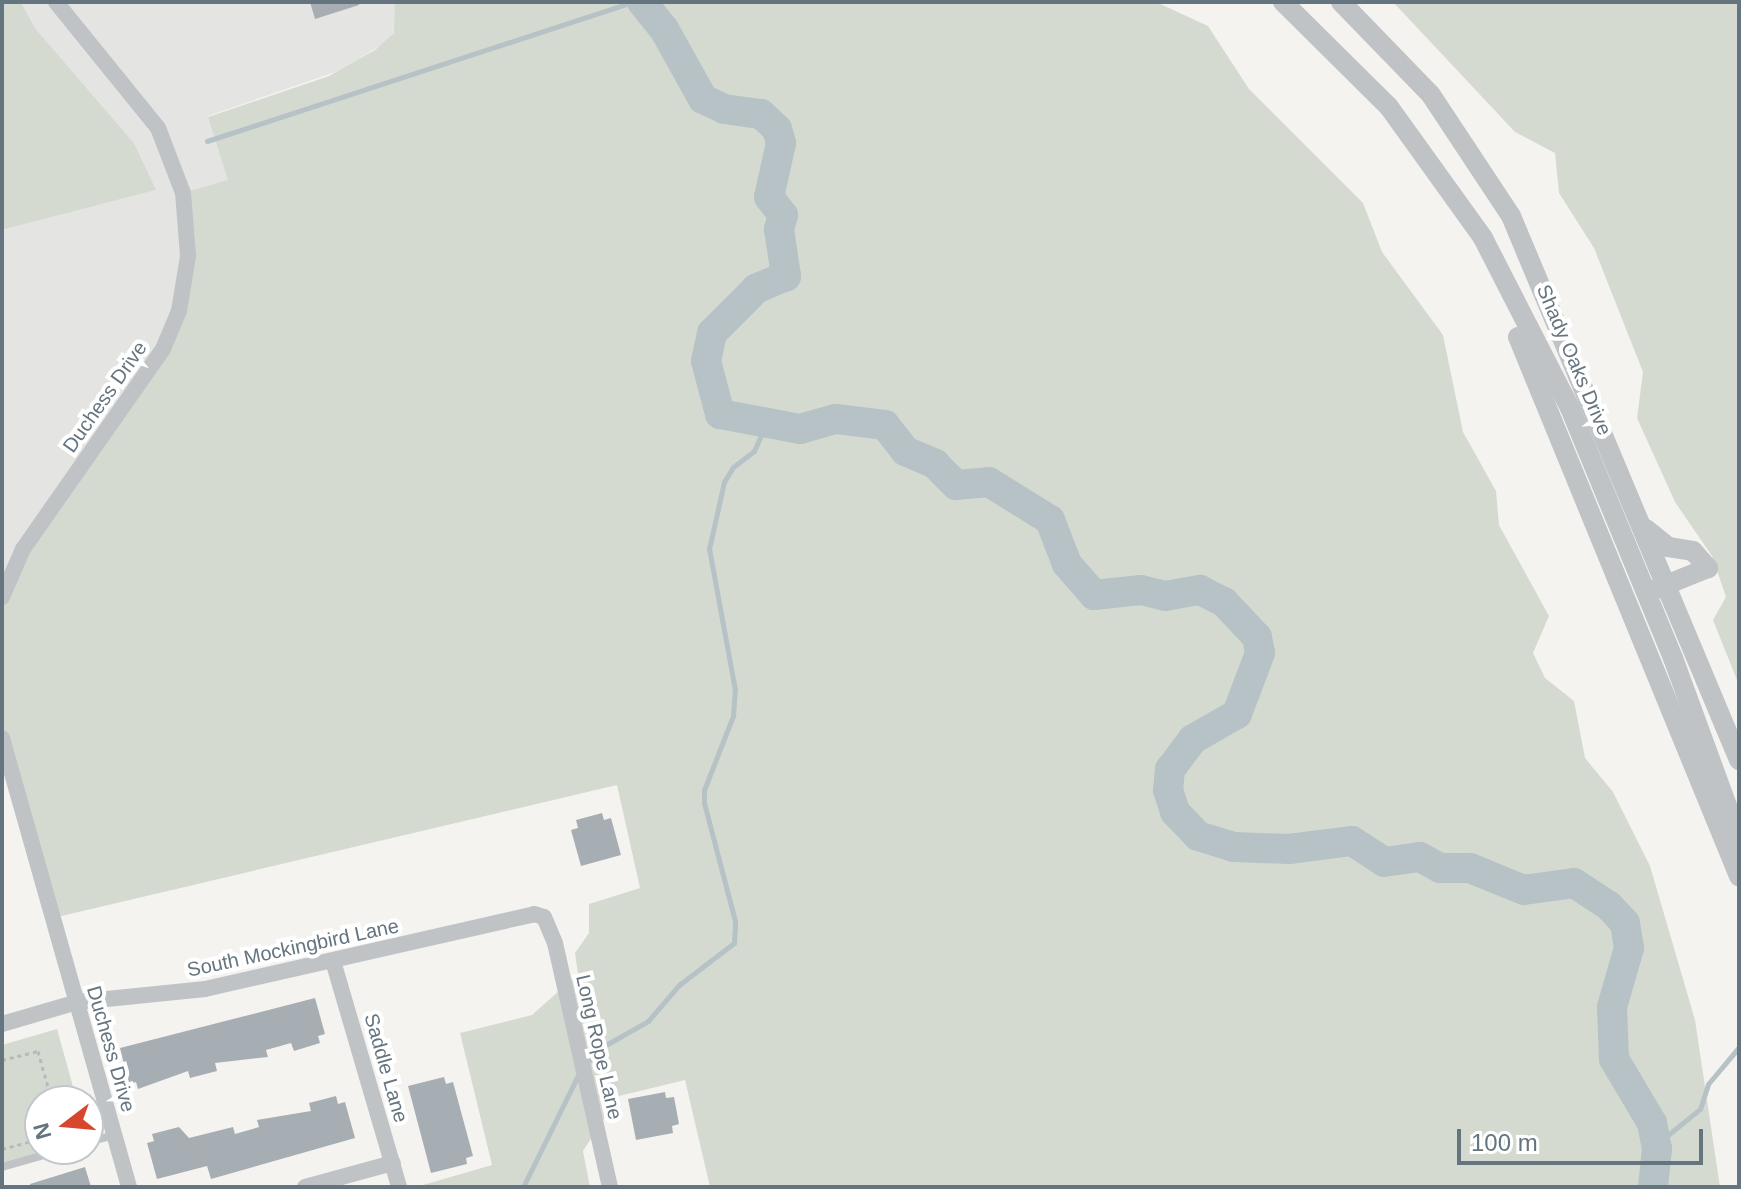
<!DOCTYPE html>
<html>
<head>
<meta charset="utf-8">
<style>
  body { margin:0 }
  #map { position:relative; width:1741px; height:1189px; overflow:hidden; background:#f4f3f0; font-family:Helvetica,sans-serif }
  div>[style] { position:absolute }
  .built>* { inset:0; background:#e4e5e3 }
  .green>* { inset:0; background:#d5dad1 }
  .stream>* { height:5px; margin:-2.5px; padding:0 2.5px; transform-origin:2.5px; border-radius:2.5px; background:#b6c2c5 }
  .river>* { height:30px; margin:-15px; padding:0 15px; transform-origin:15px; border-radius:15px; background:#b6c2c5 }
  .building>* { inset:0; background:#a7aeb3 }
  .path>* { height:3px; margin-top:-1.5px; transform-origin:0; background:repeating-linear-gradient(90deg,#b7babc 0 4px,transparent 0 8px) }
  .service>* { height:8px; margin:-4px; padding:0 4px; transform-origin:4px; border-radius:4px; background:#bfc3c6 }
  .minor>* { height:16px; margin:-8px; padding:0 8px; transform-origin:8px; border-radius:8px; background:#bfc3c6 }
  .tertiary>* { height:20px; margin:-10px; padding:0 10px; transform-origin:10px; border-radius:10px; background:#bfc3c6 }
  span { translate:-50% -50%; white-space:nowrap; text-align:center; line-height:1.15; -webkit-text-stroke:8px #fff; paint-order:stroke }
  .street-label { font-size:20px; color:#65757f }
  .frame { position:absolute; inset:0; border:4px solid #65757f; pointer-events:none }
  .north { position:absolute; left:24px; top:1085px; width:80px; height:80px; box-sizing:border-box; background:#fff; border:2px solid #c1c8cc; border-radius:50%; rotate:254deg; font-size:22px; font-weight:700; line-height:32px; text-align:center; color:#65757f }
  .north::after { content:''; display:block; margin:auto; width:28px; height:36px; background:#d6472d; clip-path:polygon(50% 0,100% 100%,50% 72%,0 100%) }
  .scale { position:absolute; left:1457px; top:1129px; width:246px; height:36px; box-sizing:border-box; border:4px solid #65757f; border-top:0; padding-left:10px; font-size:24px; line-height:28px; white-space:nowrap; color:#65757f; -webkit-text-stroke:6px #fff; paint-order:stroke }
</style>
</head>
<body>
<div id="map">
  <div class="built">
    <i style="clip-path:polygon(21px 2px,395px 2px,396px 26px,391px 39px,341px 70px,208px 116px,229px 180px,179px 311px,2px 597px,2px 230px,155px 190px,134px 143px,35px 28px)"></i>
  </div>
  <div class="green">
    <i style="clip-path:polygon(2px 2px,21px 2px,35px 28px,134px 143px,156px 190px,2px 230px)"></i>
    <i style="clip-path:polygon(395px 2px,1156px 2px,1208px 26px,1249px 89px,1363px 203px,1382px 252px,1443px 335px,1463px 432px,1496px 491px,1499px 525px,1549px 616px,1533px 653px,1545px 678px,1574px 701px,1585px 758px,1613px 792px,1650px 866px,1695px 1020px,1720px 1187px,710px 1187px,685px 1080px,619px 1096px,583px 1151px,590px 1187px,416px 1187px,492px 1165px,460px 1033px,532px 1015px,578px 974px,575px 953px,589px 933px,589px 904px,640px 888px,617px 785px,53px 918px,2px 738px,2px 597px,179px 311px,183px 193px,228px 180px,208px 117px,329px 76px,375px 50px,394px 33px)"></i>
    <i style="clip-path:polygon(1393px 2px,1739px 2px,1739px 685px,1713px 620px,1726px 597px,1712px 556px,1675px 502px,1637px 418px,1643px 372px,1594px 248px,1559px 193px,1555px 153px,1515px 132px)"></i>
    <i style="clip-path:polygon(57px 1029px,77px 1101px,40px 1101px,40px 1149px,65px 1149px,2px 1167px,2px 1045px)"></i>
  </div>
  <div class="stream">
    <i style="left:207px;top:141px;width:448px;rotate:-18.1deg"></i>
    <i style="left:587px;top:1062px;width:23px;rotate:-43deg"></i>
    <i style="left:604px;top:1046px;width:51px;rotate:-29.6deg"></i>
    <i style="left:648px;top:1021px;width:48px;rotate:-49.3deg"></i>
    <i style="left:679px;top:985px;width:69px;rotate:-37.4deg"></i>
    <i style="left:734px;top:943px;width:22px;rotate:-87deg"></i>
    <i style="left:735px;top:921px;width:122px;rotate:-104.7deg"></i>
    <i style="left:704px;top:803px;width:13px;rotate:-90deg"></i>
    <i style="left:704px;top:790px;width:79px;rotate:-68.6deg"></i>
    <i style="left:733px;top:716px;width:26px;rotate:-86deg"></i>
    <i style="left:735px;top:690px;width:143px;rotate:-100.4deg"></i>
    <i style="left:709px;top:549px;width:69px;rotate:-77.4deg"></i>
    <i style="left:724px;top:482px;width:17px;rotate:-59deg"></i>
    <i style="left:733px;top:467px;width:26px;rotate:-37deg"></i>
    <i style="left:754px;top:451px;width:27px;rotate:-66deg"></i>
    <i style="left:1656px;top:1136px;width:13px;rotate:-9deg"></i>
    <i style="left:1669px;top:1134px;width:40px;rotate:-39deg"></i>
    <i style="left:1700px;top:1109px;width:26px;rotate:-72deg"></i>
    <i style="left:1708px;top:1084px;width:48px;rotate:-50deg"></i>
    <i style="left:523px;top:1187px;width:127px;rotate:-63.8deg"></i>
  </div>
  <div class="river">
    <i style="left:642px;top:2px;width:35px;rotate:51deg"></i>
    <i style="left:664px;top:29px;width:80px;rotate:60.9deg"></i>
    <i style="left:703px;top:99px;width:23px;rotate:25deg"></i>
    <i style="left:724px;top:109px;width:37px;rotate:8deg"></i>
    <i style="left:761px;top:114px;width:22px;rotate:43deg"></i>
    <i style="left:777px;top:129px;width:15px;rotate:74deg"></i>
    <i style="left:781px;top:143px;width:55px;rotate:102.5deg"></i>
    <i style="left:769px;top:197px;width:23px;rotate:52deg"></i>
    <i style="left:783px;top:215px;width:15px;rotate:106deg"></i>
    <i style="left:779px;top:229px;width:48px;rotate:81.5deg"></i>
    <i style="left:786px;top:276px;width:33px;rotate:157deg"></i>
    <i style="left:756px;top:289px;width:62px;rotate:135deg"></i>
    <i style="left:712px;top:333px;width:29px;rotate:102deg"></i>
    <i style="left:706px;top:361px;width:55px;rotate:75.2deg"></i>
    <i style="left:720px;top:414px;width:81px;rotate:10.6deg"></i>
    <i style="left:800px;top:429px;width:37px;rotate:-16deg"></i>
    <i style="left:836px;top:419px;width:49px;rotate:7deg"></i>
    <i style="left:885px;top:425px;width:33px;rotate:52deg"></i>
    <i style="left:905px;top:451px;width:33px;rotate:23deg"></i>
    <i style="left:935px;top:464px;width:30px;rotate:45deg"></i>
    <i style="left:956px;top:485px;width:33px;rotate:-5deg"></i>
    <i style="left:989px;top:482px;width:72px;rotate:31.9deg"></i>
    <i style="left:1050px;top:520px;width:47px;rotate:68.9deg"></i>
    <i style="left:1067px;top:564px;width:41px;rotate:48.9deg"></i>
    <i style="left:1094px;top:595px;width:47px;rotate:-6.1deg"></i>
    <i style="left:1141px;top:590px;width:25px;rotate:14deg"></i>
    <i style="left:1165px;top:596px;width:36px;rotate:-10deg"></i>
    <i style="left:1200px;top:590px;width:27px;rotate:27deg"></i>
    <i style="left:1224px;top:602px;width:48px;rotate:46.7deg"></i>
    <i style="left:1257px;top:637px;width:16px;rotate:79deg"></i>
    <i style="left:1260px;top:653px;width:65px;rotate:110.7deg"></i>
    <i style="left:1237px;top:714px;width:51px;rotate:150.4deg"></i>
    <i style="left:1193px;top:739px;width:38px;rotate:127deg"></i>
    <i style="left:1170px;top:769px;width:21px;rotate:95deg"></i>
    <i style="left:1168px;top:790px;width:23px;rotate:72deg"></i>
    <i style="left:1175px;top:812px;width:33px;rotate:46deg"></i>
    <i style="left:1198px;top:836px;width:38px;rotate:17deg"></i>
    <i style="left:1234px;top:847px;width:55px;rotate:2.1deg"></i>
    <i style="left:1289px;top:849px;width:64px;rotate:-7.2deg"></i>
    <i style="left:1352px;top:841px;width:38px;rotate:33deg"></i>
    <i style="left:1384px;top:862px;width:36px;rotate:-8deg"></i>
    <i style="left:1420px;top:857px;width:23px;rotate:29deg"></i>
    <i style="left:1440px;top:868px;width:30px"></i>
    <i style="left:1470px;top:868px;width:58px;rotate:22.2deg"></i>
    <i style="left:1524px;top:890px;width:50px;rotate:-8deg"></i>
    <i style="left:1574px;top:883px;width:42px;rotate:33.3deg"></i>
    <i style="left:1609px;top:906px;width:23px;rotate:47deg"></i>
    <i style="left:1625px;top:923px;width:25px;rotate:81deg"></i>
    <i style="left:1629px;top:948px;width:61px;rotate:106.1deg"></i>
    <i style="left:1612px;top:1007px;width:52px;rotate:87.8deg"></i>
    <i style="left:1614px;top:1059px;width:74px;rotate:59.3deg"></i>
    <i style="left:1652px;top:1123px;width:26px;rotate:79deg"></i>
    <i style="left:1657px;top:1149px;width:38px;rotate:96deg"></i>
  </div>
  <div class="building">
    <i style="clip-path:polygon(310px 2px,359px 2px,359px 5px,315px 19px)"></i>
    <i style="clip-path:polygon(602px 813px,604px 820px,611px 818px,621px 855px,581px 866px,571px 830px,578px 828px,576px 820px)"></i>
    <i style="clip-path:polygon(315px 998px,325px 1034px,318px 1036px,320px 1043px,294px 1051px,291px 1043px,266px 1050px,268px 1057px,215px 1063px,217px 1071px,190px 1078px,188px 1071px,138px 1089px,136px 1082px,129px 1084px,120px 1048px)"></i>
    <i style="clip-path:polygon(444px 1077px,446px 1084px,453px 1082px,473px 1156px,466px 1158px,467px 1164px,431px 1173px,408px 1086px)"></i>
    <i style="clip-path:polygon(665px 1092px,666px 1098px,674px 1097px,679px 1124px,672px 1126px,673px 1133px,636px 1140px,628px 1099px)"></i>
    <i style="clip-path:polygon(336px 1096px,338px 1104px,345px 1102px,355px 1138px,211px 1179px,207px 1166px,157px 1179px,147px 1143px,154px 1141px,152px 1134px,179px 1127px,189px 1138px,233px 1127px,235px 1134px,259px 1127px,257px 1120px,311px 1111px,309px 1103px)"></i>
    <i style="clip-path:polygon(85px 1167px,91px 1187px,31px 1187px,30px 1184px)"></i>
  </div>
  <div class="path">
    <i style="left:2px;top:1060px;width:37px;rotate:-14deg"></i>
    <i style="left:38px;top:1051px;width:52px;rotate:74.4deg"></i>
    <i style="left:2px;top:1149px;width:39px;rotate:-15deg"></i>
  </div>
  <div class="service">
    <i style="left:88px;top:1142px;width:27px;rotate:-15deg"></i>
    <i style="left:2px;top:1167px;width:66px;rotate:-15.9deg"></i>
  </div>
  <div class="minor">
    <i style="left:2px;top:597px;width:52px;rotate:-66.4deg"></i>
    <i style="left:23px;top:549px;width:244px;rotate:-55deg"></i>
    <i style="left:163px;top:349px;width:41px;rotate:-67.2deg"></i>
    <i style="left:179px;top:311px;width:56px;rotate:-80.7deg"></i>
    <i style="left:188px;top:256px;width:63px;rotate:-94.5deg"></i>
    <i style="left:183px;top:193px;width:70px;rotate:-111deg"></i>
    <i style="left:158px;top:128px;width:162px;rotate:-129deg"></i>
    <i style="left:2px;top:738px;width:467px;rotate:74.2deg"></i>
    <i style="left:333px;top:961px;width:235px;rotate:73.7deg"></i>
    <i style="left:2px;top:1024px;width:78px;rotate:-16.3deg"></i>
    <i style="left:77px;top:1002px;width:129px;rotate:-5.8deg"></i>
    <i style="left:205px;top:989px;width:337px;rotate:-12.8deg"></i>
    <i style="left:534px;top:914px;width:10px;rotate:17deg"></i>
    <i style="left:544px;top:917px;width:28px;rotate:67deg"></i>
    <i style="left:555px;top:943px;width:250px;rotate:77.3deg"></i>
    <i style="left:305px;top:1187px;width:91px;rotate:-15.3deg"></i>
  </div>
  <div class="tertiary">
    <i style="left:1283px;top:2px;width:149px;rotate:44.7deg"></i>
    <i style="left:1389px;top:107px;width:161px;rotate:54.3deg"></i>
    <i style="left:1483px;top:238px;width:191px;rotate:62.9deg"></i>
    <i style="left:1570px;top:408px;width:270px;rotate:67.6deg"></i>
    <i style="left:1673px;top:658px;width:192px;rotate:69.9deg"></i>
    <i style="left:1341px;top:2px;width:129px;rotate:45.9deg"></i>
    <i style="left:1431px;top:95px;width:145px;rotate:56.5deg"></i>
    <i style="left:1511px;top:216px;width:590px;rotate:67.26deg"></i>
    <i style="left:1518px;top:337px;width:583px;rotate:67.71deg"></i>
    <i style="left:1646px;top:529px;width:28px;rotate:39deg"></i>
    <i style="left:1668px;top:547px;width:25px;rotate:9deg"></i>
    <i style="left:1693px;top:551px;width:23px;rotate:49deg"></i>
    <i style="left:1708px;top:568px;width:59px;rotate:158.2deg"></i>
  </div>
  <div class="street-label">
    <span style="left:1574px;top:360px;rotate:67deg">Shady Oaks Drive</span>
    <span style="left:105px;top:397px;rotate:-55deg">Duchess Drive</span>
    <span style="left:293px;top:948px;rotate:-12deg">South Mockingbird Lane</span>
    <span style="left:599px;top:1047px;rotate:77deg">Long Rope Lane</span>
    <span style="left:111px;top:1049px;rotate:74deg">Duchess Drive</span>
    <span style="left:386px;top:1068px;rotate:74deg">Saddle Lane</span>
  </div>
  <div class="frame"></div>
  <div class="north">N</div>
  <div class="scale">100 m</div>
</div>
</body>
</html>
